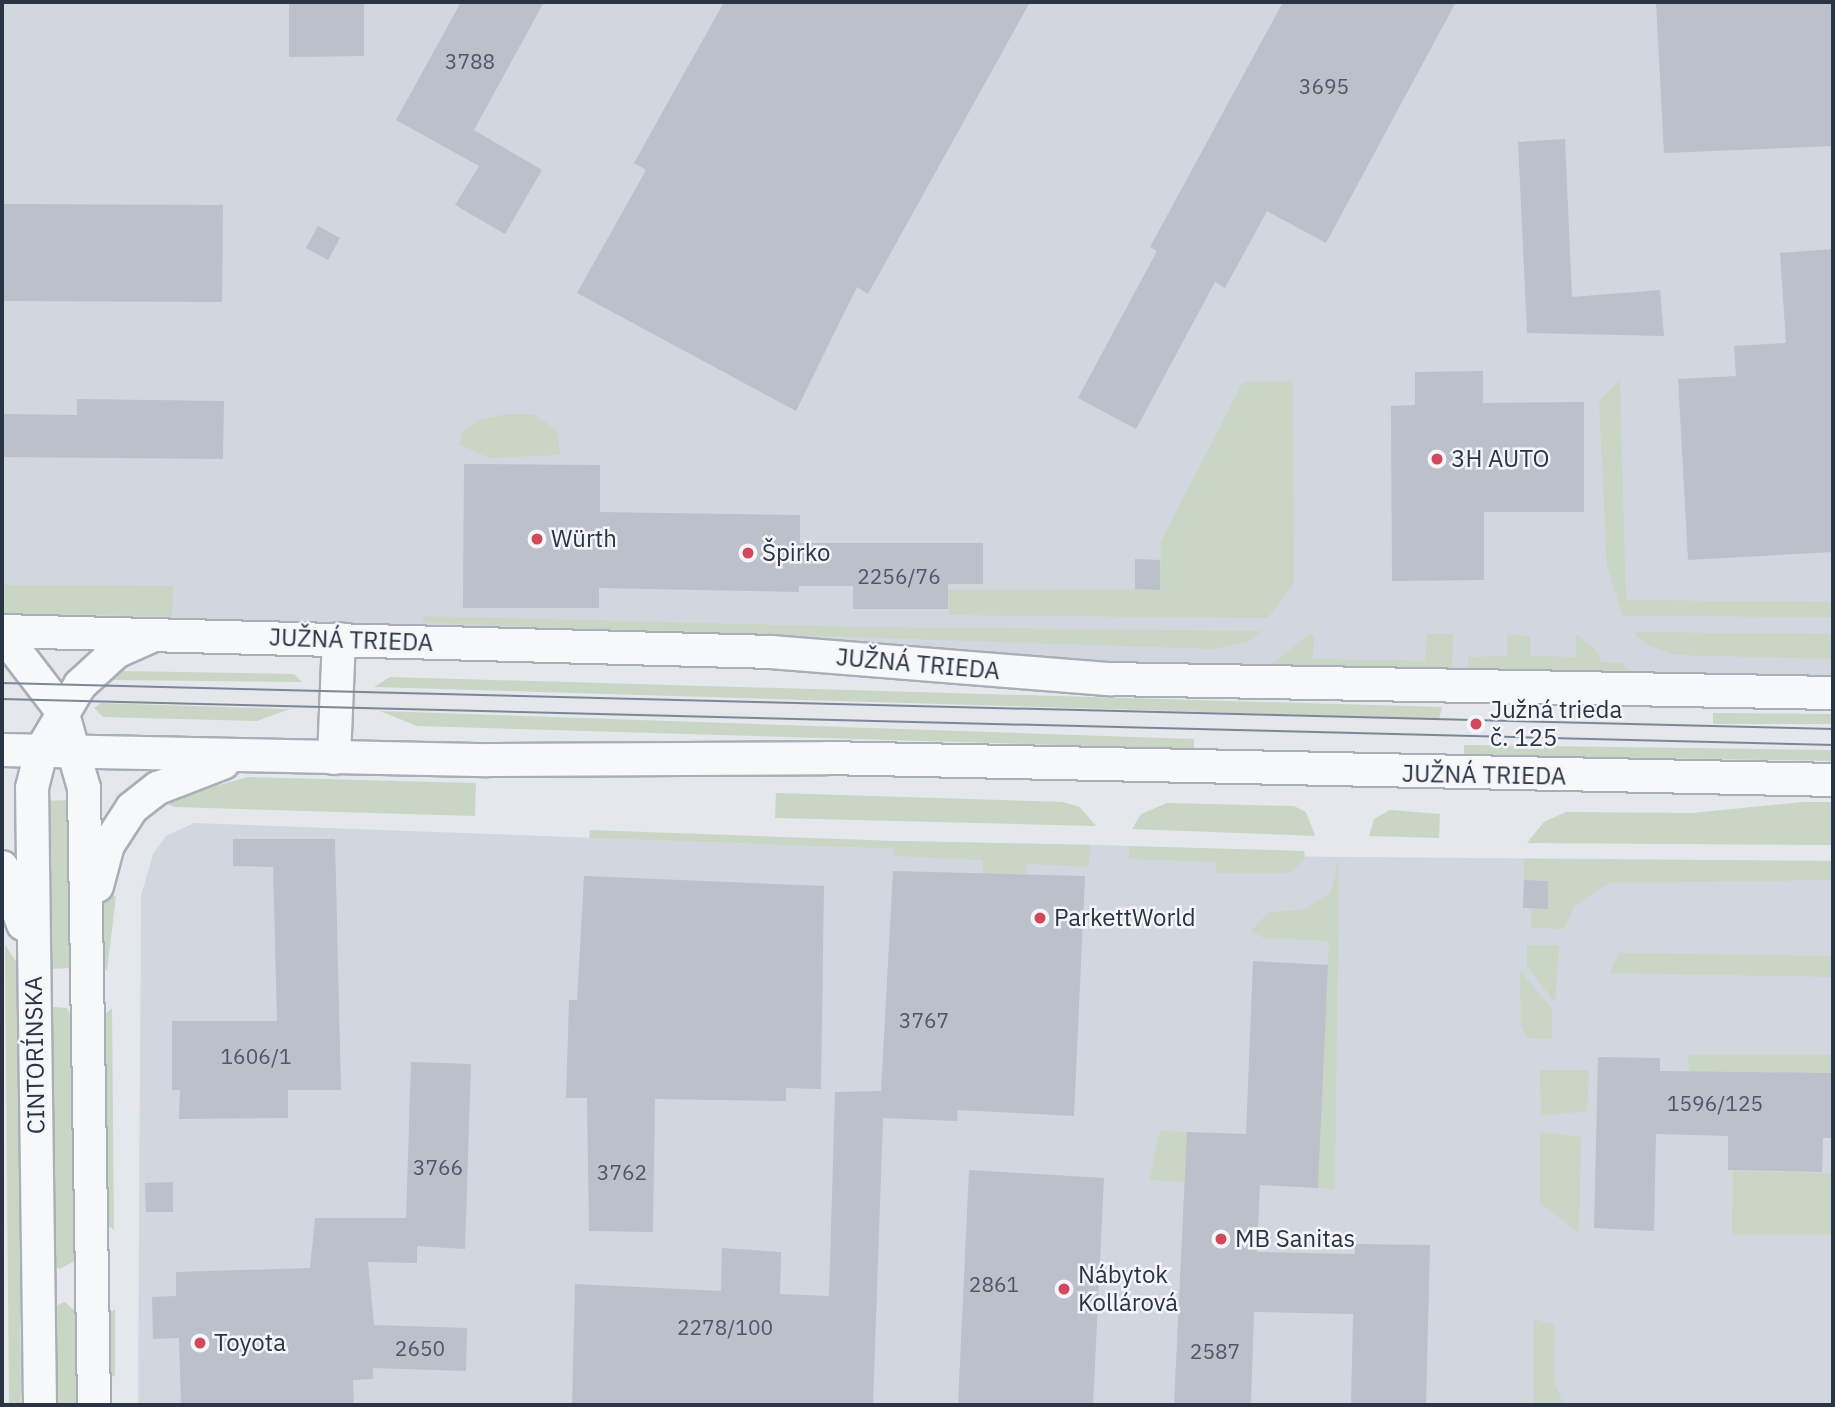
<!DOCTYPE html>
<html>
<head>
<meta charset="utf-8">
<style>
  body { margin:0 }
  #map { position:relative; width:1835px; height:1407px; overflow:hidden; background:#e4e7ec; font-family:"IBM Plex Sans",sans-serif }
  div>[style] { position:absolute }
  .built>* { inset:0; background:#d2d6de }
  .green>* { inset:0; background:#c9d6c5 }
  .building>* { inset:0; background:#bbc0ca }
  .roads { filter:drop-shadow(2px 0 #a9aeb7) drop-shadow(-2px 0 #a9aeb7) drop-shadow(0 2px #a9aeb7) drop-shadow(0 -2px #a9aeb7) }
  .minor>* { height:32px; margin:-16px; padding:0 16px; transform-origin:16px; border-radius:16px; background:#f7f8fa }
  .tram>* { height:2px; margin:-1px; padding:0 1px; transform-origin:1px; border-radius:1px; background:#7d8696 }
  .dots>* { width:19px; height:19px; translate:-50% -50%; box-sizing:border-box; border:4px solid #f4f6f9; border-radius:50% }
  span { translate:-50% -50%; white-space:nowrap; text-align:center; line-height:1.15; -webkit-text-stroke:5px #f4f6f9; paint-order:stroke }
  .number-label { font-size:21px; color:#4f5766 }
  .number-label span { -webkit-text-stroke-width:0 }
  .poi-label { font-size:24px; color:#2b3445 }
  .left { translate:0 -50%; text-align:left }
  .street-label { font-size:24px; color:#2b3445 }
  .frame { position:absolute; inset:0; border:4px solid #2b3445; pointer-events:none }
</style>
</head>
<body>
<div id="map">
  <div class="built">
    <i style="clip-path:polygon(2px 2px,1833px 2px,1833px 693px,2px 631px)"></i>
    <i style="clip-path:polygon(194px 823px,894px 849px,896px 841px,1099px 845px,1129px 846px,1129px 855px,1833px 861px,1833px 1405px,138px 1405px,141px 896px,153px 854px,166px 836px)"></i>
  </div>
  <div class="green">
    <i style="clip-path:polygon(1620px 380px,1626px 600px,1833px 602px,1833px 617px,1623px 616px,1607px 567px,1599px 400px)"></i>
    <i style="clip-path:polygon(1293px 381px,1294px 583px,1268px 618px,949px 615px,948px 590px,1160px 589px,1161px 541px,1243px 382px)"></i>
    <i style="clip-path:polygon(507px 414px,533px 414px,557px 430px,560px 455px,489px 458px,459px 444px,463px 431px,479px 420px)"></i>
    <i style="clip-path:polygon(2px 585px,173px 586px,172px 616px,2px 614px)"></i>
    <i style="clip-path:polygon(422px 616px,863px 627px,1261px 631px,1247px 642px,1213px 649px,423px 623px)"></i>
    <i style="clip-path:polygon(1633px 632px,1833px 634px,1833px 659px,1678px 655px,1648px 646px)"></i>
    <i style="clip-path:polygon(1427px 634px,1453px 634px,1452px 669px,1269px 666px,1308px 635px,1314px 635px,1313px 659px,1425px 661px)"></i>
    <i style="clip-path:polygon(1576px 634px,1599px 653px,1600px 662px,1622px 663px,1631px 672px,1468px 670px,1468px 657px,1507px 656px,1507px 635px,1530px 636px,1530px 656px,1576px 657px)"></i>
    <i style="clip-path:polygon(121px 671px,294px 674px,302px 682px,111px 680px)"></i>
    <i style="clip-path:polygon(390px 677px,1442px 707px,1439px 719px,374px 687px)"></i>
    <i style="clip-path:polygon(101px 703px,290px 709px,257px 721px,103px 717px,94px 708px)"></i>
    <i style="clip-path:polygon(380px 711px,1194px 739px,1194px 749px,417px 726px)"></i>
    <i style="clip-path:polygon(1713px 713px,1833px 714px,1833px 724px,1713px 724px)"></i>
    <i style="clip-path:polygon(1464px 745px,1833px 750px,1833px 761px,1464px 755px)"></i>
    <i style="clip-path:polygon(248px 777px,476px 783px,475px 816px,174px 807px,161px 801px)"></i>
    <i style="clip-path:polygon(776px 793px,1063px 802px,1080px 807px,1096px 826px,775px 818px)"></i>
    <i style="clip-path:polygon(71px 800px,73px 968px,47px 969px,44px 801px)"></i>
    <i style="clip-path:polygon(1804px 802px,1833px 802px,1833px 845px,1527px 843px,1544px 822px,1566px 812px,1692px 813px)"></i>
    <i style="clip-path:polygon(1167px 803px,1294px 806px,1306px 812px,1315px 836px,1132px 829px,1141px 814px)"></i>
    <i style="clip-path:polygon(1390px 810px,1440px 814px,1439px 838px,1369px 836px,1374px 819px)"></i>
    <i style="clip-path:polygon(590px 830px,896px 841px,1090px 845px,1089px 867px,1027px 864px,1026px 874px,983px 874px,983px 860px,894px 856px,894px 849px,589px 838px)"></i>
    <i style="clip-path:polygon(1129px 846px,1304px 851px,1305px 858px,1290px 873px,1216px 873px,1216px 862px,1129px 859px)"></i>
    <i style="clip-path:polygon(1339px 858px,1335px 1189px,1318px 1188px,1329px 941px,1264px 938px,1251px 931px,1268px 913px,1304px 909px,1331px 892px)"></i>
    <i style="clip-path:polygon(1524px 859px,1833px 861px,1833px 880px,1609px 883px,1574px 906px,1564px 929px,1531px 928px,1531px 909px,1548px 909px,1548px 881px,1524px 880px)"></i>
    <i style="clip-path:polygon(103px 892px,116px 896px,107px 971px,101px 964px)"></i>
    <i style="clip-path:polygon(5px 945px,17px 963px,18px 982px,21px 1405px,9px 1405px)"></i>
    <i style="clip-path:polygon(1527px 945px,1559px 945px,1555px 1003px,1527px 966px)"></i>
    <i style="clip-path:polygon(1619px 953px,1833px 956px,1833px 977px,1610px 973px)"></i>
    <i style="clip-path:polygon(1520px 970px,1552px 1009px,1552px 1039px,1528px 1038px,1521px 1028px)"></i>
    <i style="clip-path:polygon(53px 1007px,67px 1008px,73px 1019px,75px 1261px,59px 1269px,54px 1266px,48px 1014px)"></i>
    <i style="clip-path:polygon(112px 1008px,114px 1230px,106px 1224px,103px 1016px)"></i>
    <i style="clip-path:polygon(1688px 1055px,1833px 1055px,1833px 1073px,1689px 1072px)"></i>
    <i style="clip-path:polygon(1540px 1070px,1589px 1070px,1587px 1111px,1541px 1116px)"></i>
    <i style="clip-path:polygon(1160px 1131px,1187px 1132px,1186px 1182px,1149px 1180px)"></i>
    <i style="clip-path:polygon(1540px 1132px,1581px 1137px,1579px 1233px,1540px 1203px)"></i>
    <i style="clip-path:polygon(1733px 1171px,1833px 1173px,1833px 1234px,1732px 1235px)"></i>
    <i style="clip-path:polygon(65px 1302px,75px 1311px,77px 1405px,51px 1405px,52px 1307px)"></i>
    <i style="clip-path:polygon(115px 1309px,115px 1377px,107px 1372px,107px 1315px)"></i>
    <i style="clip-path:polygon(1534px 1319px,1555px 1325px,1554px 1382px,1564px 1405px,1534px 1405px)"></i>
  </div>
  <div class="building">
    <i style="clip-path:polygon(289px 2px,364px 2px,364px 56px,289px 57px)"></i>
    <i style="clip-path:polygon(461px 2px,544px 2px,474px 130px,542px 170px,505px 234px,455px 205px,479px 166px,396px 120px)"></i>
    <i style="clip-path:polygon(724px 2px,1030px 2px,868px 294px,857px 287px,796px 411px,577px 293px,646px 170px,634px 163px)"></i>
    <i style="clip-path:polygon(1283px 2px,1456px 2px,1326px 243px,1267px 211px,1225px 288px,1215px 282px,1136px 429px,1078px 398px,1157px 251px,1150px 247px)"></i>
    <i style="clip-path:polygon(1656px 2px,1833px 2px,1833px 146px,1664px 153px)"></i>
    <i style="clip-path:polygon(1565px 139px,1572px 297px,1660px 290px,1664px 336px,1527px 333px,1518px 142px)"></i>
    <i style="clip-path:polygon(2px 204px,223px 205px,222px 302px,2px 301px)"></i>
    <i style="clip-path:polygon(318px 226px,340px 238px,328px 260px,306px 248px)"></i>
    <i style="clip-path:polygon(1833px 249px,1833px 552px,1688px 560px,1678px 379px,1736px 376px,1734px 346px,1786px 343px,1780px 253px)"></i>
    <i style="clip-path:polygon(1483px 371px,1483px 403px,1584px 402px,1584px 512px,1484px 512px,1484px 580px,1392px 581px,1391px 406px,1415px 405px,1415px 372px)"></i>
    <i style="clip-path:polygon(77px 399px,224px 401px,223px 459px,2px 457px,2px 414px,77px 415px)"></i>
    <i style="clip-path:polygon(464px 464px,600px 465px,600px 512px,800px 515px,800px 543px,983px 543px,983px 584px,948px 584px,948px 609px,853px 609px,853px 586px,799px 586px,799px 592px,599px 588px,599px 608px,463px 608px)"></i>
    <i style="clip-path:polygon(1135px 559px,1160px 560px,1160px 590px,1135px 589px)"></i>
    <i style="clip-path:polygon(233px 839px,335px 839px,341px 1090px,288px 1090px,288px 1118px,179px 1119px,180px 1090px,172px 1090px,172px 1021px,277px 1021px,273px 867px,233px 866px)"></i>
    <i style="clip-path:polygon(893px 871px,1085px 876px,1074px 1116px,958px 1110px,957px 1121px,883px 1118px,873px 1405px,572px 1405px,575px 1284px,721px 1291px,722px 1248px,781px 1252px,780px 1294px,829px 1296px,835px 1092px,881px 1091px)"></i>
    <i style="clip-path:polygon(584px 876px,824px 886px,821px 1089px,786px 1088px,786px 1101px,655px 1099px,653px 1232px,589px 1231px,587px 1098px,566px 1098px,569px 1000px,577px 1000px)"></i>
    <i style="clip-path:polygon(1524px 880px,1548px 881px,1548px 909px,1523px 908px)"></i>
    <i style="clip-path:polygon(1253px 961px,1328px 965px,1318px 1188px,1260px 1185px,1257px 1252px,1355px 1254px,1355px 1244px,1430px 1245px,1426px 1405px,1351px 1405px,1353px 1314px,1254px 1312px,1251px 1405px,1174px 1405px,1187px 1132px,1246px 1134px)"></i>
    <i style="clip-path:polygon(1598px 1057px,1660px 1058px,1660px 1071px,1833px 1073px,1833px 1138px,1823px 1138px,1822px 1172px,1728px 1170px,1728px 1136px,1656px 1134px,1654px 1231px,1594px 1228px)"></i>
    <i style="clip-path:polygon(411px 1062px,471px 1064px,465px 1249px,417px 1246px,417px 1263px,368px 1262px,374px 1325px,467px 1328px,466px 1371px,373px 1368px,373px 1379px,353px 1380px,354px 1405px,181px 1405px,179px 1338px,153px 1339px,152px 1297px,176px 1296px,176px 1272px,310px 1268px,315px 1218px,406px 1218px)"></i>
    <i style="clip-path:polygon(969px 1170px,1104px 1178px,1093px 1405px,958px 1405px)"></i>
    <i style="clip-path:polygon(173px 1182px,173px 1212px,146px 1212px,145px 1183px)"></i>
  </div>
  <div class="roads">
    <div class="minor">
      <i style="left:2px;top:631px;width:769px;rotate:1.56deg"></i>
      <i style="left:771px;top:652px;width:340px;rotate:4.6deg"></i>
      <i style="left:1110px;top:679px;width:723px;rotate:1.11deg"></i>
      <i style="left:2px;top:633px;width:98px;rotate:52.4deg"></i>
      <i style="left:62px;top:711px;width:80px;rotate:74.1deg"></i>
      <i style="left:84px;top:788px;width:617px;rotate:89.07deg"></i>
      <i style="left:2px;top:750px;width:486px;rotate:1.2deg"></i>
      <i style="left:488px;top:760px;width:338px;rotate:-0.3deg"></i>
      <i style="left:826px;top:758px;width:1007px;rotate:1.25deg"></i>
      <i style="left:334px;top:758px;width:119px;rotate:-87.6deg"></i>
      <i style="left:2px;top:867px;width:61px;rotate:69.8deg"></i>
      <i style="left:97px;top:886px;width:42px;rotate:-75deg"></i>
      <i style="left:108px;top:845px;width:44px;rotate:-57deg"></i>
      <i style="left:132px;top:808px;width:33px;rotate:-38deg"></i>
      <i style="left:158px;top:788px;width:70px;rotate:-21deg"></i>
      <i style="left:40px;top:1405px;width:617px;rotate:-90.74deg"></i>
      <i style="left:32px;top:788px;width:38px;rotate:-76deg"></i>
      <i style="left:41px;top:751px;width:77px;rotate:-59.4deg"></i>
      <i style="left:80px;top:685px;width:49px;rotate:-42.5deg"></i>
      <i style="left:116px;top:652px;width:37px;rotate:-24deg"></i>
    </div>
  </div>
  <div class="tram">
    <i style="left:2px;top:683px;width:1832px;rotate:1.44deg"></i>
    <i style="left:2px;top:699px;width:1832px;rotate:1.44deg"></i>
  </div>
  <div class="dots">
    <i style="left:1437px;top:459px;background:#d1495b"></i>
    <i style="left:537px;top:539px;background:#d1495b"></i>
    <i style="left:748px;top:553px;background:#d1495b"></i>
    <i style="left:1476px;top:724px;background:#d1495b"></i>
    <i style="left:1040px;top:918px;background:#d1495b"></i>
    <i style="left:1221px;top:1239px;background:#d1495b"></i>
    <i style="left:1064px;top:1289px;background:#d1495b"></i>
    <i style="left:200px;top:1343px;background:#d1495b"></i>
  </div>
  <div class="number-label">
    <span style="left:470px;top:61px">3788</span>
    <span style="left:1324px;top:86px">3695</span>
    <span style="left:899px;top:576px">2256/76</span>
    <span style="left:924px;top:1020px">3767</span>
    <span style="left:256px;top:1056px">1606/1</span>
    <span style="left:1715px;top:1103px">1596/125</span>
    <span style="left:438px;top:1167px">3766</span>
    <span style="left:622px;top:1172px">3762</span>
    <span style="left:994px;top:1284px">2861</span>
    <span style="left:725px;top:1327px">2278/100</span>
    <span style="left:420px;top:1348px">2650</span>
    <span style="left:1215px;top:1351px">2587</span>
  </div>
  <div class="poi-label">
    <span class="left" style="left:1451px;top:459px">3H AUTO</span>
    <span class="left" style="left:551px;top:539px">Würth</span>
    <span class="left" style="left:762px;top:553px">Špirko</span>
    <span class="left" style="left:1490px;top:724px">Južná trieda<br>č. 125</span>
    <span class="left" style="left:1054px;top:918px">ParkettWorld</span>
    <span class="left" style="left:1235px;top:1239px">MB Sanitas</span>
    <span class="left" style="left:1078px;top:1289px">Nábytok<br>Kollárová</span>
    <span class="left" style="left:214px;top:1343px">Toyota</span>
  </div>
  <div class="street-label">
    <span style="left:351px;top:640px;rotate:2deg">JUŽNÁ TRIEDA</span>
    <span style="left:918px;top:664px;rotate:5deg">JUŽNÁ TRIEDA</span>
    <span style="left:1484px;top:775px;rotate:1deg">JUŽNÁ TRIEDA</span>
    <span style="left:35px;top:1055px;rotate:-91deg">CINTORÍNSKA</span>
  </div>
  <div class="frame"></div>
</div>
</body>
</html>
